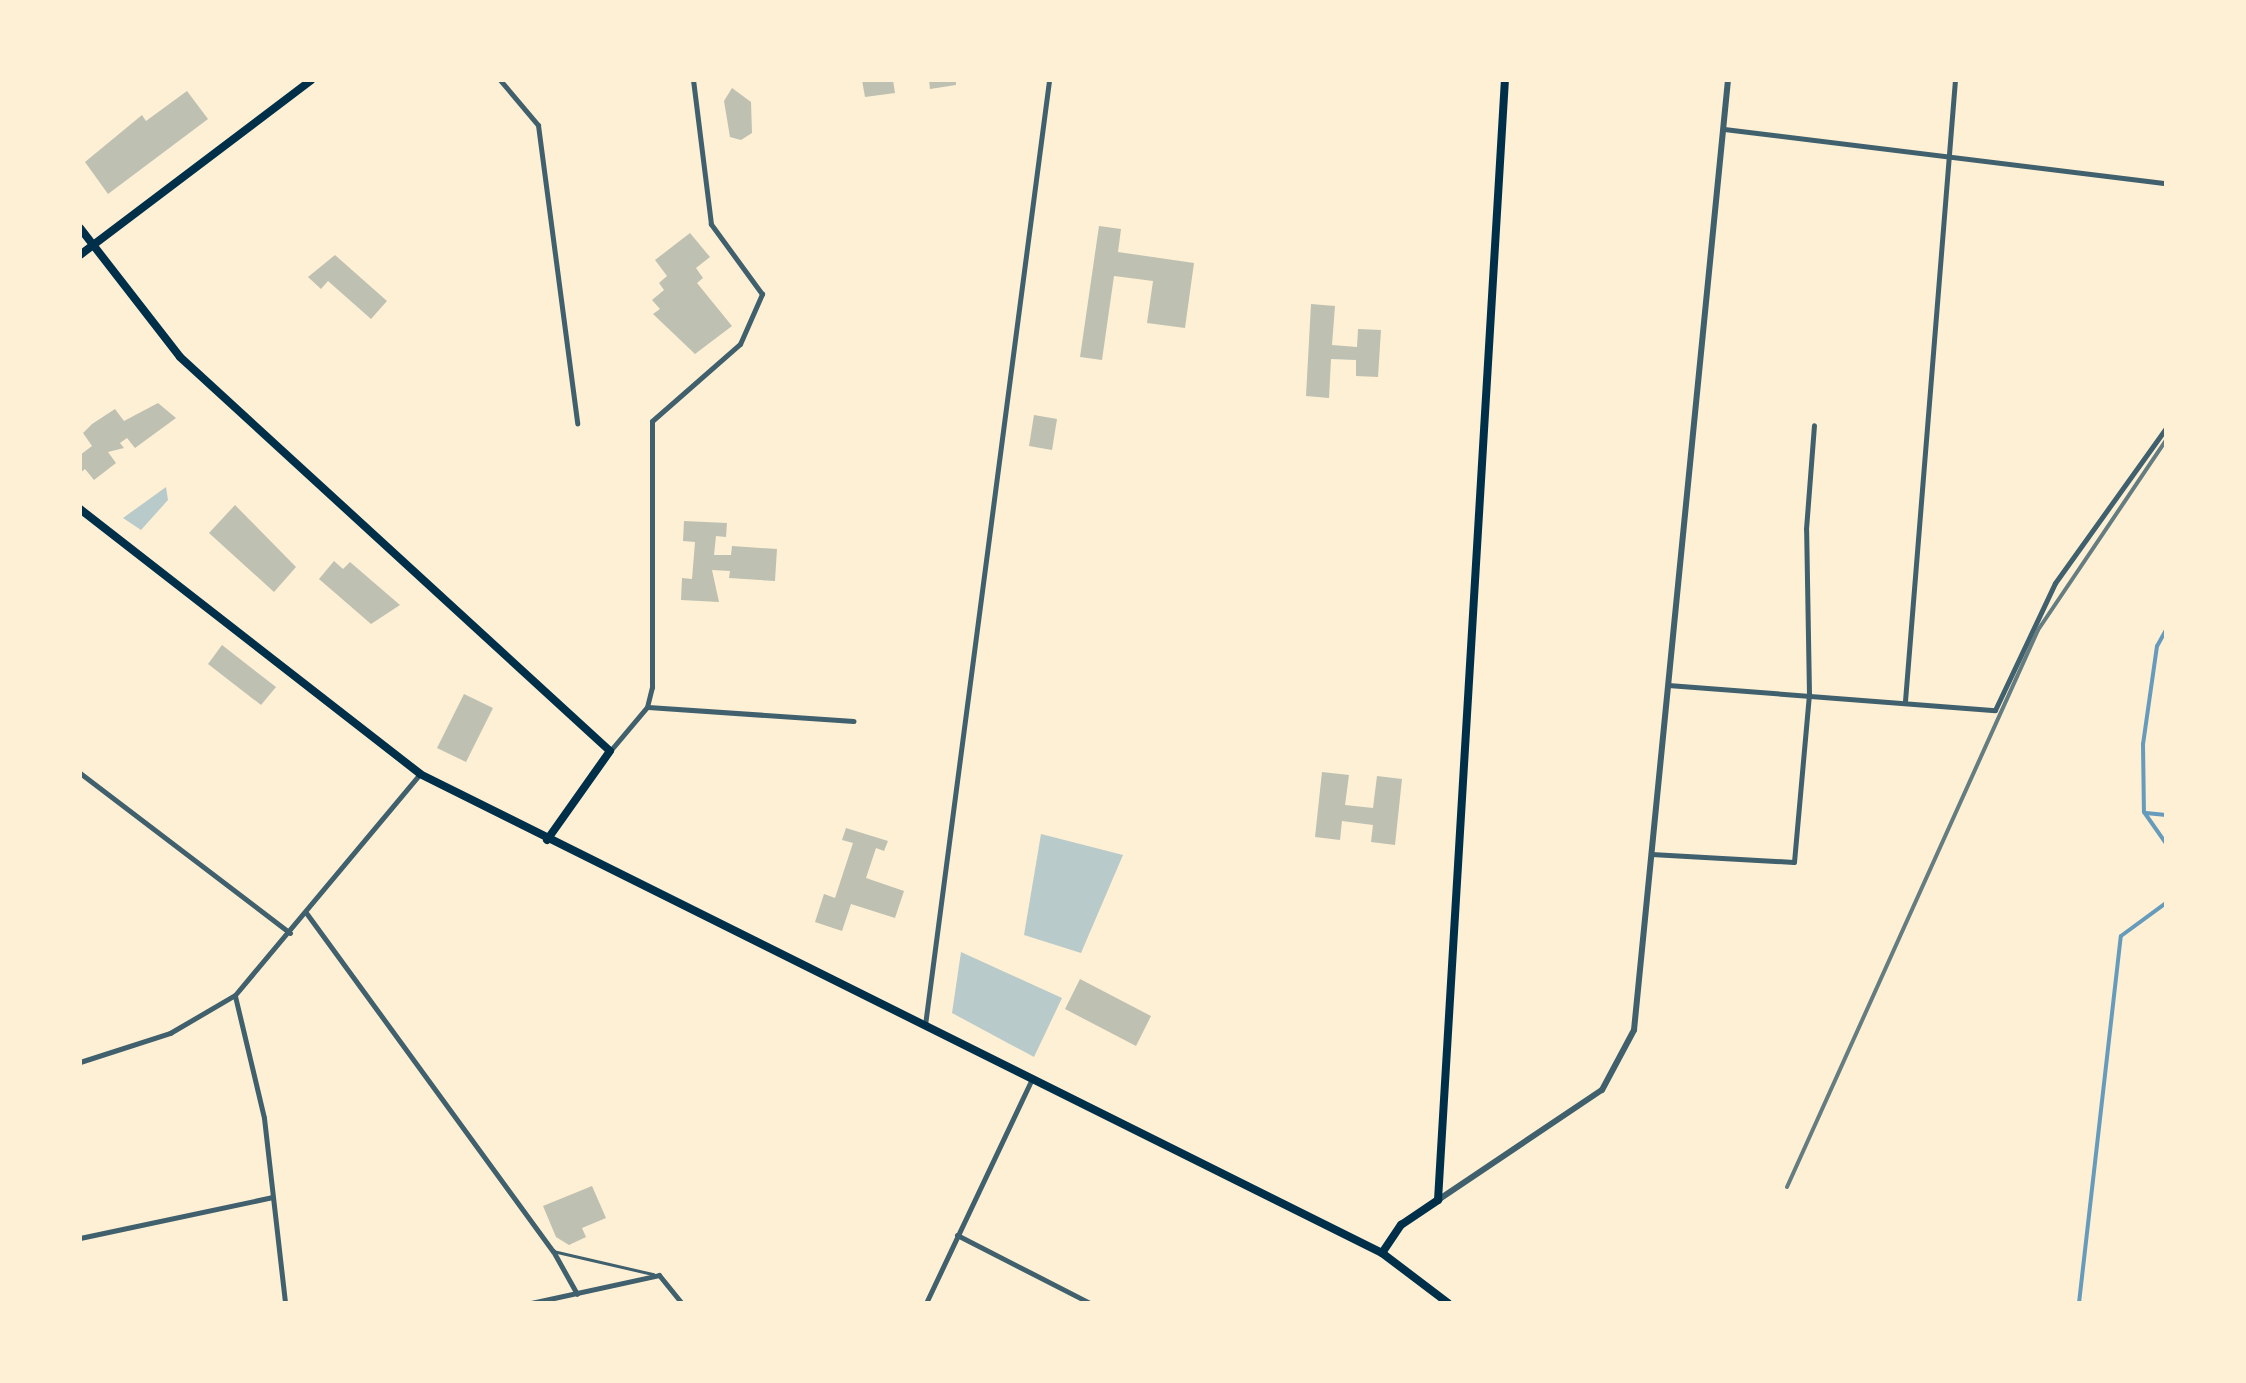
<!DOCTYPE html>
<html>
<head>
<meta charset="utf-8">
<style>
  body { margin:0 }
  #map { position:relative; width:2246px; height:1383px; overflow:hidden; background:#fdf0d5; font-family:"PT Sans",sans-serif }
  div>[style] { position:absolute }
  .green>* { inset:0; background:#b9caca }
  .stream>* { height:4px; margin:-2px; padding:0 2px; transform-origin:2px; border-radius:2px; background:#669bbc }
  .building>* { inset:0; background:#bec0b2 }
  .service>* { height:2.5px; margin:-1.25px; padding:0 1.25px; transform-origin:1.25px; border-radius:1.25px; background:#3f606c }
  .minor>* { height:5px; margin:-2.5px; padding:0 2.5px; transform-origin:2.5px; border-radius:2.5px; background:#3f606c }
  .tertiary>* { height:6px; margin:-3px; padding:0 3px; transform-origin:3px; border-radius:3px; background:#3f606c }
  .secondary>* { height:8px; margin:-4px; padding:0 4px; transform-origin:4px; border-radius:4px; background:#003049 }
  .rail>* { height:4px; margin:-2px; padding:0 2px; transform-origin:2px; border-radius:2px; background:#657d81 }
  span { translate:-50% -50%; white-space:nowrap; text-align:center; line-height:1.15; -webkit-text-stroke:8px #fdf0d5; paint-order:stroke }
  .frame { position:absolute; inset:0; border:82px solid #fdf0d5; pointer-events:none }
</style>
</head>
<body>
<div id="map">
  <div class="green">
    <i style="clip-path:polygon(166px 487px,168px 500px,141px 530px,123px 518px)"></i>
    <i style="clip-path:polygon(1041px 834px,1123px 855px,1081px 953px,1024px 935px)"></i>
    <i style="clip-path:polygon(961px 952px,1062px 998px,1034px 1057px,952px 1013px)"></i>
  </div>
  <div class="stream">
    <i style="left:2166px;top:630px;width:18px;rotate:119deg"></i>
    <i style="left:2157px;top:646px;width:99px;rotate:98.1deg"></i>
    <i style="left:2143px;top:744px;width:68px;rotate:89.2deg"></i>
    <i style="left:2144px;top:812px;width:38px;rotate:55deg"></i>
    <i style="left:2146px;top:813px;width:20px;rotate:6deg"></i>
    <i style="left:2079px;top:1303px;width:369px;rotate:-83.5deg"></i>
    <i style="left:2121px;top:936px;width:56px;rotate:-36.3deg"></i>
  </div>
  <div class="building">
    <i style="clip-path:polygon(862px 80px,893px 80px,895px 93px,865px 97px)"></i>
    <i style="clip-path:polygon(929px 80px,956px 80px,956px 85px,930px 89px)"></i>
    <i style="clip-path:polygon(732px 88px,751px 102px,752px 133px,741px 140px,730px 137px,724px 101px)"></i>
    <i style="clip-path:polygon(187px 91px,208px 119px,108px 194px,85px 162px,142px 115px,146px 121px)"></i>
    <i style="clip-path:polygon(1099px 226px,1121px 229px,1118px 252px,1194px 263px,1185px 328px,1147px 323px,1153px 281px,1114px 276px,1102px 360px,1080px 357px)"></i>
    <i style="clip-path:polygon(690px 233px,710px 257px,696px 268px,703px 278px,697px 283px,732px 326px,695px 354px,653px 314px,660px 309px,652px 300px,664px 290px,659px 283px,667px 276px,655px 260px)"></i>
    <i style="clip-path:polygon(335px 255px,387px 301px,371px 319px,328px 281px,321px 289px,308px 277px)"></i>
    <i style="clip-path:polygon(1311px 304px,1335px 306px,1332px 345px,1357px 347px,1358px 329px,1381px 330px,1378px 377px,1356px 376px,1356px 360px,1331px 359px,1329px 398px,1306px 396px)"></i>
    <i style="clip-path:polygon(158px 403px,176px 418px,135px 448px,127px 438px,120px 443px,124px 448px,108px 452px,116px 463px,94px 480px,85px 469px,80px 473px,80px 455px,92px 446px,83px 433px,92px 424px,115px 409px,124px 421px)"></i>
    <i style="clip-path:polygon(1034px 415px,1057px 419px,1052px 450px,1029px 446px)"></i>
    <i style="clip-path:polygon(235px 505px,296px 567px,274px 592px,209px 533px)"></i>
    <i style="clip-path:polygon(684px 521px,727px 523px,726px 537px,716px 536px,714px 555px,731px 555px,732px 546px,777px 549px,775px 581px,729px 578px,730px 571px,712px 570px,719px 602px,681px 600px,682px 578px,692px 579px,695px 542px,683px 541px)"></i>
    <i style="clip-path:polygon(334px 561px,343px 569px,350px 562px,400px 605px,371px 624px,319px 579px)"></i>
    <i style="clip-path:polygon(222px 645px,276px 687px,261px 705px,208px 664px)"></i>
    <i style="clip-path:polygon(464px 694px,493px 708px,466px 762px,437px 748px)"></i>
    <i style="clip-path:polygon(1322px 772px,1349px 775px,1345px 805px,1373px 808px,1377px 776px,1402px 779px,1395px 845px,1371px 842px,1373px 825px,1342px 821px,1340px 840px,1315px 837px)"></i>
    <i style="clip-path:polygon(846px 828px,888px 841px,884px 851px,876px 848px,866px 878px,904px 891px,895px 918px,851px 904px,842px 931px,815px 922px,824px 894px,835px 898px,853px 843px,842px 840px)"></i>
    <i style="clip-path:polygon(1080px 979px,1151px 1016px,1136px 1046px,1065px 1009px)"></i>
    <i style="clip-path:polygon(592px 1186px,606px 1218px,582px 1228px,586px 1237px,569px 1245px,556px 1237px,543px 1206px)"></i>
  </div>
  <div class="service">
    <i style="left:553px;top:1251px;width:103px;rotate:13deg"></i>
  </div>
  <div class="minor">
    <i style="left:500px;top:80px;width:59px;rotate:49.8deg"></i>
    <i style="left:538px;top:125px;width:301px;rotate:82.5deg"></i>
    <i style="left:1724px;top:129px;width:445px;rotate:7deg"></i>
    <i style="left:1668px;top:685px;width:328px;rotate:4.4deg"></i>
    <i style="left:1995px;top:710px;width:140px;rotate:-64.7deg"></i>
    <i style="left:2055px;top:583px;width:191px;rotate:-54.4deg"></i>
    <i style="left:1905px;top:701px;width:623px;rotate:-85.4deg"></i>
    <i style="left:648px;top:707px;width:206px;rotate:3.9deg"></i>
    <i style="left:610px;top:751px;width:57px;rotate:-49.9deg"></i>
    <i style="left:647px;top:707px;width:21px;rotate:-76deg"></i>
    <i style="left:652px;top:687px;width:266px;rotate:-90deg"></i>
    <i style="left:652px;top:421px;width:117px;rotate:-41.2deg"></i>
    <i style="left:740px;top:344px;width:55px;rotate:-66.3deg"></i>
    <i style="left:762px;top:294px;width:87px;rotate:-126.1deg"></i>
    <i style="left:711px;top:224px;width:145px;rotate:-97.1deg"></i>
    <i style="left:80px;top:773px;width:264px;rotate:37.3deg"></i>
    <i style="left:1651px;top:854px;width:143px;rotate:3.2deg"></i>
    <i style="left:1794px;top:862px;width:169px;rotate:-84.9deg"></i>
    <i style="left:1809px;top:694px;width:165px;rotate:-91deg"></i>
    <i style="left:1806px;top:529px;width:104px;rotate:-85.6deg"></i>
    <i style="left:307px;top:914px;width:417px;rotate:53.9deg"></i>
    <i style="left:553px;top:1251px;width:49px;rotate:60.8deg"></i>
    <i style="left:235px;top:996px;width:125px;rotate:76.6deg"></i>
    <i style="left:264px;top:1118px;width:186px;rotate:83.5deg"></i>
    <i style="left:925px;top:1025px;width:953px;rotate:-82.52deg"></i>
    <i style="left:80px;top:1062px;width:95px;rotate:-17.9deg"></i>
    <i style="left:170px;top:1033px;width:75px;rotate:-30.3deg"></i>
    <i style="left:235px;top:995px;width:288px;rotate:-50.1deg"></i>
    <i style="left:957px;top:1235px;width:149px;rotate:27.1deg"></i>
    <i style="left:80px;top:1238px;width:197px;rotate:-12deg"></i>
    <i style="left:531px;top:1303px;width:131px;rotate:-12.3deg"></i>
    <i style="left:659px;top:1275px;width:36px;rotate:51deg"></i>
    <i style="left:926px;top:1303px;width:248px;rotate:-64.7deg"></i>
  </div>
  <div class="tertiary">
    <i style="left:1438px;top:1200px;width:197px;rotate:-33.9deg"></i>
    <i style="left:1602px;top:1090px;width:68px;rotate:-61.9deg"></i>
    <i style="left:1634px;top:1030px;width:955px;rotate:-84.35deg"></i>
  </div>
  <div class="secondary">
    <i style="left:80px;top:228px;width:163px;rotate:52.2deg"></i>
    <i style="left:180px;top:357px;width:583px;rotate:42.5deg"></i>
    <i style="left:610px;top:751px;width:109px;rotate:125.3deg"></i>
    <i style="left:80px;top:255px;width:290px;rotate:-37.1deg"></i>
    <i style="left:80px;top:509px;width:431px;rotate:37.9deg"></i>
    <i style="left:420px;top:774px;width:1075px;rotate:26.47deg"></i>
    <i style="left:1382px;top:1253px;width:83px;rotate:37.1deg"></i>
    <i style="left:1382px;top:1253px;width:34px;rotate:-56deg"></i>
    <i style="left:1401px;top:1225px;width:45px;rotate:-34deg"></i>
    <i style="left:1438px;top:1200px;width:1122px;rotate:-86.58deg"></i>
  </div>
  <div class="rail">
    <i style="left:1787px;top:1187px;width:611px;rotate:-65.74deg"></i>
    <i style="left:2038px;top:630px;width:229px;rotate:-56deg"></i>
  </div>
  <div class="frame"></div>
</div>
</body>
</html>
